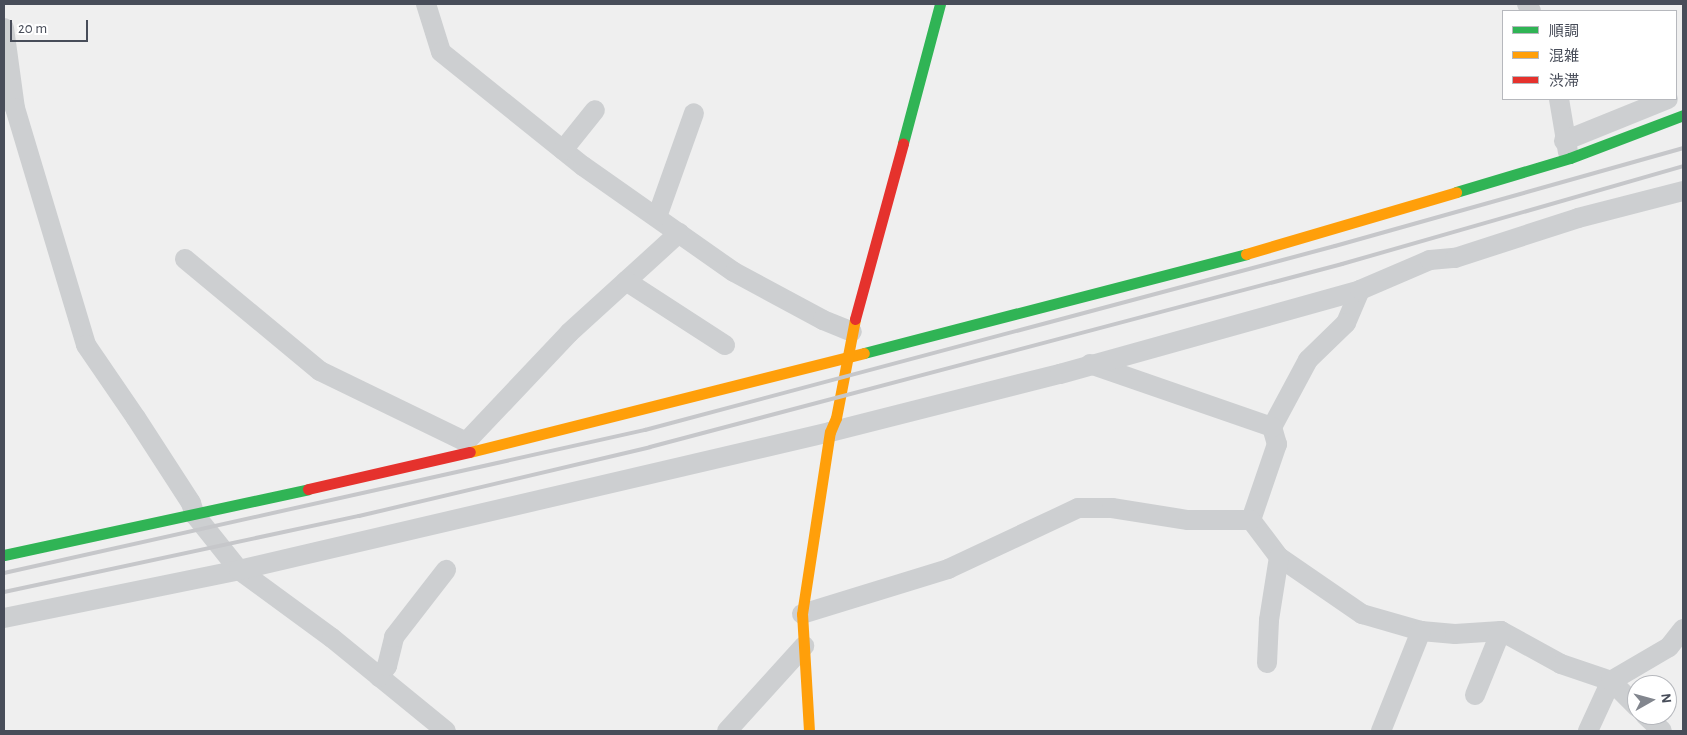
<!DOCTYPE html>
<html>
<head>
<meta charset="utf-8">
<style>
  body { margin:0 }
  #map { position:relative; width:1687px; height:735px; overflow:hidden; background:#efefef; font-family:"Alegreya Sans","Noto Sans JP",sans-serif }
  div>[style] { position:absolute }
  .street>* { height:20px; margin:-10px; padding:0 10px; transform-origin:10px; border-radius:10px; background:#cdcfd1 }
  .fast>* { height:11px; margin:-5.5px; padding:0 5.5px; transform-origin:5.5px; border-radius:5.5px; background:#30b455 }
  .slow>* { height:11px; margin:-5.5px; padding:0 5.5px; transform-origin:5.5px; border-radius:5.5px; background:#ff9f0a }
  .jam>* { height:11px; margin:-5.5px; padding:0 5.5px; transform-origin:5.5px; border-radius:5.5px; background:#e5322d }
  .rail>* { height:4px; margin:-2px; padding:0 2px; transform-origin:2px; border-radius:2px; background:#c6c7ca }
  span { translate:-50% -50%; white-space:nowrap; text-align:center; line-height:1.15; -webkit-text-stroke:5px #fff; paint-order:stroke }
  .frame { position:absolute; inset:0; border:5px solid #484d59; pointer-events:none }
  .legend { position:absolute; left:1502px; top:10px; width:175px; height:90px; box-sizing:border-box; background:#fff; border:1px solid #b6b8bd; margin:0; padding:6px 9px; list-style:none; font-size:15px; color:#484d59 }
  .legend li { display:flex; align-items:center; gap:10px; height:25px }
  .legend b { width:25px; border:1px solid #b6b8bd }
  .north { position:absolute; left:1627px; top:675px; width:50px; height:50px; box-sizing:border-box; background:#fff; border:1px solid #b6b8bd; border-radius:50%; rotate:83deg; font-size:14px; font-weight:700; line-height:20px; text-align:center; color:#484d59 }
  .north::after { content:''; display:block; margin:auto; width:18px; height:22px; background:#82868e; clip-path:polygon(50% 0,100% 100%,50% 72%,0 100%) }
  .scale { position:absolute; left:10px; top:20px; width:78px; height:22px; box-sizing:border-box; border:2px solid #484d59; border-top:0; padding-left:6px; font-size:15px; line-height:18px; white-space:nowrap; color:#484d59; -webkit-text-stroke:4px #fff; paint-order:stroke }
</style>
</head>
<body>
<div id="map">
  <div class="street">
    <i style="left:426px;top:4px;width:50px;rotate:72.6deg"></i>
    <i style="left:441px;top:52px;width:182px;rotate:38.8deg"></i>
    <i style="left:583px;top:166px;width:184px;rotate:35.1deg"></i>
    <i style="left:734px;top:272px;width:101px;rotate:28.3deg"></i>
    <i style="left:823px;top:320px;width:31px;rotate:22deg"></i>
    <i style="left:1527px;top:4px;width:8px;rotate:60deg"></i>
    <i style="left:4px;top:28px;width:81px;rotate:82.2deg"></i>
    <i style="left:15px;top:108px;width:247px;rotate:73.3deg"></i>
    <i style="left:86px;top:345px;width:88px;rotate:55.6deg"></i>
    <i style="left:136px;top:418px;width:101px;rotate:57.1deg"></i>
    <i style="left:191px;top:503px;width:13px;rotate:72deg"></i>
    <i style="left:195px;top:515px;width:70px;rotate:51.3deg"></i>
    <i style="left:239px;top:570px;width:115px;rotate:36.2deg"></i>
    <i style="left:332px;top:638px;width:147px;rotate:39.2deg"></i>
    <i style="left:1559px;top:99px;width:54px;rotate:80.4deg"></i>
    <i style="left:1564px;top:141px;width:112px;rotate:-22deg"></i>
    <i style="left:563px;top:150px;width:51px;rotate:-51.3deg"></i>
    <i style="left:657px;top:217px;width:110px;rotate:-70.4deg"></i>
    <i style="left:185px;top:259px;width:175px;rotate:39.7deg"></i>
    <i style="left:320px;top:371px;width:162px;rotate:25.9deg"></i>
    <i style="left:466px;top:442px;width:150px;rotate:-46.6deg"></i>
    <i style="left:569px;top:333px;width:149px;rotate:-42.3deg"></i>
    <i style="left:626px;top:281px;width:118px;rotate:32.9deg"></i>
    <i style="left:1360px;top:290px;width:36px;rotate:113deg"></i>
    <i style="left:1346px;top:323px;width:53px;rotate:135.8deg"></i>
    <i style="left:1308px;top:360px;width:76px;rotate:118.2deg"></i>
    <i style="left:1272px;top:427px;width:18px;rotate:74deg"></i>
    <i style="left:1277px;top:444px;width:80px;rotate:108.9deg"></i>
    <i style="left:1251px;top:520px;width:46px;rotate:52.9deg"></i>
    <i style="left:1279px;top:557px;width:101px;rotate:34.5deg"></i>
    <i style="left:1362px;top:614px;width:61px;rotate:16.1deg"></i>
    <i style="left:1421px;top:631px;width:34px;rotate:5deg"></i>
    <i style="left:1455px;top:634px;width:46px;rotate:-3.7deg"></i>
    <i style="left:1501px;top:631px;width:68px;rotate:28.8deg"></i>
    <i style="left:1561px;top:664px;width:53px;rotate:18.8deg"></i>
    <i style="left:1611px;top:681px;width:37px;rotate:45deg"></i>
    <i style="left:1090px;top:364px;width:193px;rotate:19.1deg"></i>
    <i style="left:802px;top:614px;width:153px;rotate:-17.1deg"></i>
    <i style="left:948px;top:569px;width:144px;rotate:-25.1deg"></i>
    <i style="left:1078px;top:508px;width:34px"></i>
    <i style="left:1112px;top:508px;width:77px;rotate:9deg"></i>
    <i style="left:1188px;top:520px;width:63px"></i>
    <i style="left:4px;top:618px;width:240px;rotate:-11.5deg"></i>
    <i style="left:239px;top:570px;width:607px;rotate:-13.14deg"></i>
    <i style="left:830px;top:432px;width:237px;rotate:-14.2deg"></i>
    <i style="left:1060px;top:374px;width:312px;rotate:-15.6deg"></i>
    <i style="left:1360px;top:290px;width:76px;rotate:-23.2deg"></i>
    <i style="left:1430px;top:260px;width:25px;rotate:-5deg"></i>
    <i style="left:1455px;top:258px;width:129px;rotate:-18deg"></i>
    <i style="left:1578px;top:218px;width:108px;rotate:-14.4deg"></i>
    <i style="left:1267px;top:663px;width:43px;rotate:-87.3deg"></i>
    <i style="left:1269px;top:620px;width:64px;rotate:-81deg"></i>
    <i style="left:379px;top:677px;width:14px;rotate:-54deg"></i>
    <i style="left:387px;top:666px;width:30px;rotate:-76deg"></i>
    <i style="left:394px;top:637px;width:85px;rotate:-52.2deg"></i>
    <i style="left:1475px;top:695px;width:69px;rotate:-67.9deg"></i>
    <i style="left:1645px;top:715px;width:23px;rotate:43deg"></i>
    <i style="left:727px;top:731px;width:115px;rotate:-47.8deg"></i>
    <i style="left:1381px;top:731px;width:108px;rotate:-68.2deg"></i>
    <i style="left:1588px;top:731px;width:55px;rotate:-65.3deg"></i>
    <i style="left:1611px;top:681px;width:67px;rotate:-30.4deg"></i>
    <i style="left:1669px;top:647px;width:23px;rotate:-52deg"></i>
  </div>
  <div class="fast">
    <i style="left:903px;top:143px;width:144px;rotate:-75.1deg"></i>
    <i style="left:1456px;top:192px;width:119px;rotate:-16.6deg"></i>
    <i style="left:1570px;top:158px;width:121px;rotate:-20.8deg"></i>
    <i style="left:864px;top:353px;width:395px;rotate:-14.5deg"></i>
    <i style="left:4px;top:555px;width:311px;rotate:-12.2deg"></i>
  </div>
  <div class="slow">
    <i style="left:1246px;top:254px;width:219px;rotate:-16.4deg"></i>
    <i style="left:470px;top:452px;width:406px;rotate:-14.1deg"></i>
    <i style="left:809px;top:731px;width:117px;rotate:-93.4deg"></i>
    <i style="left:802px;top:614px;width:184px;rotate:-81.3deg"></i>
    <i style="left:830px;top:432px;width:15px;rotate:-67deg"></i>
    <i style="left:836px;top:418px;width:101px;rotate:-79.1deg"></i>
  </div>
  <div class="jam">
    <i style="left:855px;top:319px;width:182px;rotate:-74.7deg"></i>
    <i style="left:308px;top:489px;width:166px;rotate:-12.9deg"></i>
  </div>
  <div class="rail">
    <i style="left:4px;top:573px;width:657px;rotate:-12.58deg"></i>
    <i style="left:645px;top:430px;width:714px;rotate:-14.93deg"></i>
    <i style="left:1335px;top:246px;width:362px;rotate:-15.7deg"></i>
    <i style="left:4px;top:592px;width:363px;rotate:-12.1deg"></i>
    <i style="left:359px;top:516px;width:299px;rotate:-13.3deg"></i>
    <i style="left:650px;top:447px;width:716px;rotate:-14.81deg"></i>
    <i style="left:1342px;top:264px;width:355px;rotate:-16deg"></i>
  </div>
  <div class="frame"></div>
  <ul class="legend">
  <li><b style="height:6px;background:#30b455"></b>順調</li>
  <li><b style="height:6px;background:#ff9f0a"></b>混雑</li>
  <li><b style="height:6px;background:#e5322d"></b>渋滞</li>
  </ul>
  <div class="north">N</div>
  <div class="scale">20 m</div>
</div>
</body>
</html>
